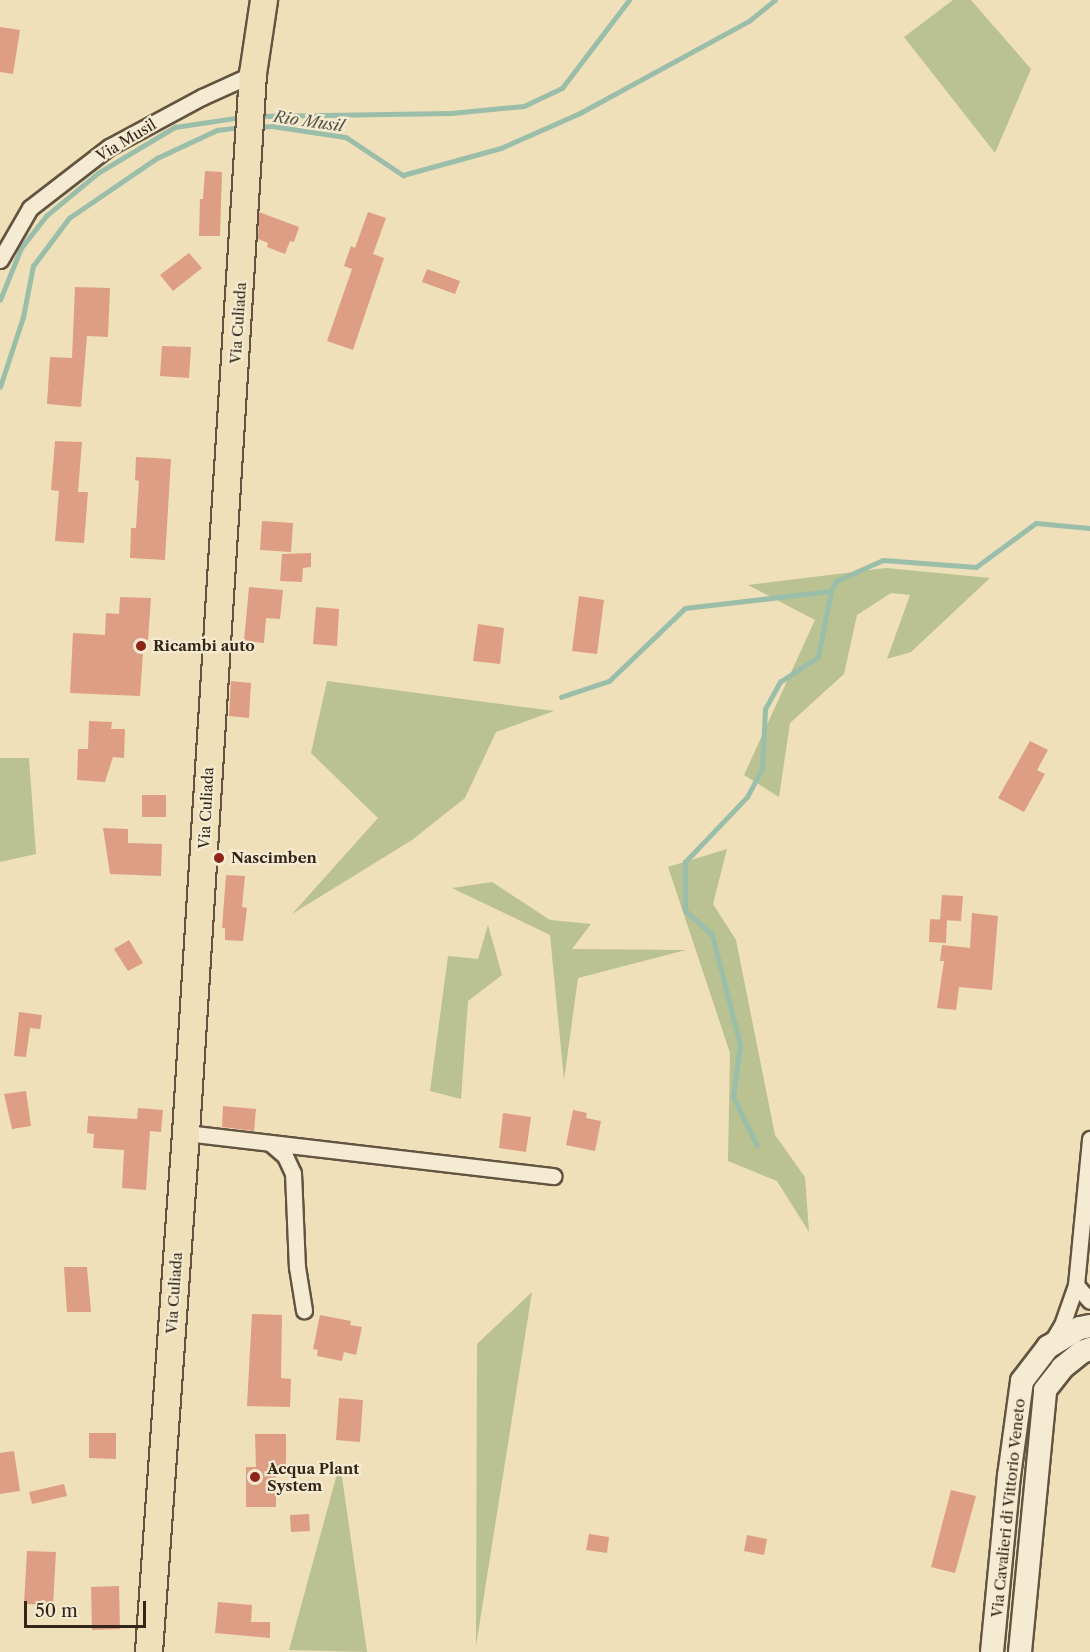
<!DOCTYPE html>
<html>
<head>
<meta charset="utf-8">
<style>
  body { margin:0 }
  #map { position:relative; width:1090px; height:1652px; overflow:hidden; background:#efe0b9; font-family:"Libre Caslon Text",serif }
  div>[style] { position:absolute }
  .green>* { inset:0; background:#b9c290 }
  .stream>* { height:4.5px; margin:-2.25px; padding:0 2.25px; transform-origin:2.25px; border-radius:2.25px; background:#9bbeaa }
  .building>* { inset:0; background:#de9e83 }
  .roads { filter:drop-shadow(2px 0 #625440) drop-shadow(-2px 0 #625440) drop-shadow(0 2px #625440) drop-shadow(0 -2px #625440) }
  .street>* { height:15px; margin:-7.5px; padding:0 7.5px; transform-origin:7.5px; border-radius:7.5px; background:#f5ebd2 }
  .secondary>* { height:22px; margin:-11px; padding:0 11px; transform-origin:11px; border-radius:11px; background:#f5ebd2 }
  .primary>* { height:26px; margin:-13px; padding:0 13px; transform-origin:13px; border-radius:13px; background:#efe0b9 }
  .dots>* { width:16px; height:16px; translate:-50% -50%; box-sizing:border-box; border:3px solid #f5ebd2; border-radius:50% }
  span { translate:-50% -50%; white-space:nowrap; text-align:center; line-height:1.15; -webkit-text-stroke:4.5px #f5ebd2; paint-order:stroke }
  .street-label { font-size:15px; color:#332517 }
  .poi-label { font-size:15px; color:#332517; font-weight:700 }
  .left { translate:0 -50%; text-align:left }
  .water-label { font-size:16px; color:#525343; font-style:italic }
  .scale { position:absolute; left:24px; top:1601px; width:122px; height:27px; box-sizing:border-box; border:3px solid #332517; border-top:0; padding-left:8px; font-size:18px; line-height:21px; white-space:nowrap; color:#332517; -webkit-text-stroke:4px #f5ebd2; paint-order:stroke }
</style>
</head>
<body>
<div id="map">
  <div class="green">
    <i style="clip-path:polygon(953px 0,971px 0,1031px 69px,995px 153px,904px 37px)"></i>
    <i style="clip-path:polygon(886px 568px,990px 578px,911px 652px,887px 659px,910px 595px,891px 593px,857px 615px,844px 674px,790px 723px,779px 797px,744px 775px,815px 620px,748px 585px)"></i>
    <i style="clip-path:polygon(327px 681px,554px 711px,496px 732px,465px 798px,412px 840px,292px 914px,378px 818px,311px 753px)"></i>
    <i style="clip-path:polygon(0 758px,29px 758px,36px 854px,0 862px)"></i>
    <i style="clip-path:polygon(727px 849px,713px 904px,736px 940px,775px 1135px,805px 1177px,809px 1232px,777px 1181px,728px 1161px,730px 1053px,668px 867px)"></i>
    <i style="clip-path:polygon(492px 882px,550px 920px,591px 924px,572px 949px,686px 950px,578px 978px,564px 1080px,550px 935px,452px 888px)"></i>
    <i style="clip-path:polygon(488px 925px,502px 975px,468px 1001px,461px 1099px,430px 1091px,448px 956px,478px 959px)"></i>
    <i style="clip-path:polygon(532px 1292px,476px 1646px,477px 1344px)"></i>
    <i style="clip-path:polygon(340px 1463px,367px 1652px,289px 1650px)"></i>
  </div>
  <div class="stream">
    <i style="left:259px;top:116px;width:192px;rotate:-0.9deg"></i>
    <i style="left:451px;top:113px;width:73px;rotate:-5.5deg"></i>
    <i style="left:524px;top:106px;width:42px;rotate:-25.3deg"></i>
    <i style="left:562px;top:88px;width:111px;rotate:-52.7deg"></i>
    <i style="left:257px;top:127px;width:15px;rotate:-4deg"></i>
    <i style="left:272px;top:126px;width:75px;rotate:8.5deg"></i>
    <i style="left:346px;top:137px;width:69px;rotate:33.7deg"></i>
    <i style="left:403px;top:175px;width:102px;rotate:-15.4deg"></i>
    <i style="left:501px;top:148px;width:86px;rotate:-23.9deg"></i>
    <i style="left:580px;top:113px;width:192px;rotate:-28.6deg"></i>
    <i style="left:749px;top:21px;width:33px;rotate:-39deg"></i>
    <i style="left:0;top:300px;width:56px;rotate:-68deg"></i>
    <i style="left:21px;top:248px;width:41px;rotate:-52deg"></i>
    <i style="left:46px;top:216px;width:67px;rotate:-39.6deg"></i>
    <i style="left:98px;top:173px;width:90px;rotate:-30.9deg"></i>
    <i style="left:175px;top:127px;width:68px;rotate:-8.5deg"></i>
    <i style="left:0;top:387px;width:74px;rotate:-71.8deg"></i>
    <i style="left:23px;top:317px;width:52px;rotate:-78.9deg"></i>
    <i style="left:33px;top:266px;width:60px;rotate:-53.1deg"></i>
    <i style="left:69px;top:218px;width:107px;rotate:-34.3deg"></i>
    <i style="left:157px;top:158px;width:66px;rotate:-25deg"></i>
    <i style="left:217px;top:130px;width:25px;rotate:-7deg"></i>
    <i style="left:561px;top:697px;width:51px;rotate:-18.4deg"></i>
    <i style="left:609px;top:681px;width:105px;rotate:-43.8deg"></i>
    <i style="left:685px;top:608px;width:147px;rotate:-6.6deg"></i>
    <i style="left:757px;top:1146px;width:55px;rotate:-116.1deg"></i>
    <i style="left:733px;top:1097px;width:52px;rotate:-82.3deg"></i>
    <i style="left:740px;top:1045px;width:114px;rotate:-104.3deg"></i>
    <i style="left:712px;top:935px;width:36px;rotate:-138deg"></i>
    <i style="left:685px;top:911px;width:49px;rotate:-90deg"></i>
    <i style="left:685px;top:862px;width:90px;rotate:-46.4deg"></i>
    <i style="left:747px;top:797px;width:32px;rotate:-62deg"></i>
    <i style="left:762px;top:769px;width:60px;rotate:-87.1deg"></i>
    <i style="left:765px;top:709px;width:31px;rotate:-61deg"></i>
    <i style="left:780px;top:682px;width:45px;rotate:-33.3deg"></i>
    <i style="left:818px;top:657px;width:67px;rotate:-78.9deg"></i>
    <i style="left:831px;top:591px;width:11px;rotate:-63deg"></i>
    <i style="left:836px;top:581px;width:51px;rotate:-24.1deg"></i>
    <i style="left:883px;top:560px;width:93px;rotate:4.3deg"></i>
    <i style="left:976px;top:567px;width:74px;rotate:-36.3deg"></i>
    <i style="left:1036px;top:523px;width:54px;rotate:5.3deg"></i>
  </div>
  <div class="building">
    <i style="clip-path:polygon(0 27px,20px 30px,13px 74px,0 72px)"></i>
    <i style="clip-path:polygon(205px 171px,222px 172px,220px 236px,199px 236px,200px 199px,203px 199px)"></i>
    <i style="clip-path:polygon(259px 212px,299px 227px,294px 242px,290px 241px,285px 254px,267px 247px,268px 243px,258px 239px)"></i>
    <i style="clip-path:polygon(368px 212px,386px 218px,373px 254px,384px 258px,353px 350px,327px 341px,352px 269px,344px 266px,351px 246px,355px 248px)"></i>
    <i style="clip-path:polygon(189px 253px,202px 268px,173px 291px,160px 275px)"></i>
    <i style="clip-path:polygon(427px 269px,460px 281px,455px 294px,422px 282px)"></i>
    <i style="clip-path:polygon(75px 287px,110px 288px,108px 337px,87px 336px,81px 407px,47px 404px,50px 357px,72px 358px)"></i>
    <i style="clip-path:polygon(162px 346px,191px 347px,189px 378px,160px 376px)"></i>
    <i style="clip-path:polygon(55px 441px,82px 442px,78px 492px,88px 492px,84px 543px,55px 541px,59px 491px,51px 490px)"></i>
    <i style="clip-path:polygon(136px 457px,171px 459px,165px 560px,130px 558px,131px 528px,136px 528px,139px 481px,135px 480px)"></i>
    <i style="clip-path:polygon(262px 521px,293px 523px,291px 552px,260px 550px)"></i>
    <i style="clip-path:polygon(311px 553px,311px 567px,303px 568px,302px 582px,280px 581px,282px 554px)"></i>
    <i style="clip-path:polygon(249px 587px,283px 590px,280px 619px,266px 618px,264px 643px,244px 641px)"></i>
    <i style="clip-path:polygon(579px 596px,604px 600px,597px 654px,572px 651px)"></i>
    <i style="clip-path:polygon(120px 597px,151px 598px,148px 640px,144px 639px,140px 696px,70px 693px,73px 633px,105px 635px,106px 613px,119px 614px)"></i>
    <i style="clip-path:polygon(316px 607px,339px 609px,337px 646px,313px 644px)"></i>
    <i style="clip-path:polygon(478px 624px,504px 628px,500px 664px,473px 661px)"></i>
    <i style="clip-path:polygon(231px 681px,251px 683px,249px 718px,229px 716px)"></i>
    <i style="clip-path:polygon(89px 721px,112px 722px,111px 729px,125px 729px,124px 758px,113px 757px,105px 782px,77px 780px,78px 749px,88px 749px)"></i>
    <i style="clip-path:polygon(1030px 741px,1048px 750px,1037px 770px,1045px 774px,1024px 812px,998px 798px)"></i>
    <i style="clip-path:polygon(142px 795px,166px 795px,166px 817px,142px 817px)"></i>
    <i style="clip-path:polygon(103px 828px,128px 829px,128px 843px,162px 844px,161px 876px,110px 874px)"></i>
    <i style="clip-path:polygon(226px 875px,245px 876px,242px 907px,247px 908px,243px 941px,225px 940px,225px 928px,222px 928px)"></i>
    <i style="clip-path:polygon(942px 895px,963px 896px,961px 921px,940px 920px)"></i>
    <i style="clip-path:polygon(972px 913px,998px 916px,992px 990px,959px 987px,956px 1010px,937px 1008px,944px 961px,940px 961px,942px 945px,970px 948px)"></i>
    <i style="clip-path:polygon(930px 919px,947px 920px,946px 943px,929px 942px)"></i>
    <i style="clip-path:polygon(129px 940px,143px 963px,128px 971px,114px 949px)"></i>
    <i style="clip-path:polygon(19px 1012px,42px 1015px,40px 1029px,30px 1028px,26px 1057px,14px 1056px)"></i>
    <i style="clip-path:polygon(26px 1091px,31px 1126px,12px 1129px,4px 1094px)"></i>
    <i style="clip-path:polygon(223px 1106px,256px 1109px,254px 1131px,222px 1127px)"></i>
    <i style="clip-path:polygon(138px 1108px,163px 1110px,161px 1132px,150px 1131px,146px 1190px,122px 1188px,124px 1150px,93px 1148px,94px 1134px,87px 1133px,88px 1116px,137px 1119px)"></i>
    <i style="clip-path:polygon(573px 1110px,587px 1113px,586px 1118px,601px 1121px,595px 1151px,566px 1145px)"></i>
    <i style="clip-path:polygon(503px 1113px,531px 1117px,526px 1152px,499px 1148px)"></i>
    <i style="clip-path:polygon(64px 1267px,87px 1267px,91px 1312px,67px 1312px)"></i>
    <i style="clip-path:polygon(252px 1314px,282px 1315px,281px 1378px,291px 1379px,290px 1407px,247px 1406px)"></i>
    <i style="clip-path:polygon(320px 1315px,351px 1321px,350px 1325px,362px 1327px,356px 1355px,344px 1352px,342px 1361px,317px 1356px,318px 1350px,313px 1349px)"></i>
    <i style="clip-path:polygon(339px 1398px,363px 1400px,360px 1442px,336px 1440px)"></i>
    <i style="clip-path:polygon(89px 1433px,116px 1433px,116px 1459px,89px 1458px)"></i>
    <i style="clip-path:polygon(255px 1434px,286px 1434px,286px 1472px,276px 1472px,276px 1507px,246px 1507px,246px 1467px,256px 1467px)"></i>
    <i style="clip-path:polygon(14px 1451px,20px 1491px,0 1494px,0 1453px)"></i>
    <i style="clip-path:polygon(64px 1484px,67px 1496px,32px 1504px,29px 1492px)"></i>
    <i style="clip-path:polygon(951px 1490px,976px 1496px,955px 1573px,931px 1567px)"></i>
    <i style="clip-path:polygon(309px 1514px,310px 1531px,291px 1532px,290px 1515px)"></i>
    <i style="clip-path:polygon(589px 1534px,609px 1537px,607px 1553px,586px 1550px)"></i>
    <i style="clip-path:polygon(747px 1535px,767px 1539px,764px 1555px,744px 1551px)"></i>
    <i style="clip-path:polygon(27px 1551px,56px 1552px,53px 1605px,24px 1604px)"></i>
    <i style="clip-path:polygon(119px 1586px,120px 1629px,92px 1630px,91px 1587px)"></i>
    <i style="clip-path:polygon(218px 1602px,252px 1605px,251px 1622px,270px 1622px,270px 1638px,215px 1633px)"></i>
  </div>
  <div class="roads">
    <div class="street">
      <i style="left:0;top:260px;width:60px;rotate:-60deg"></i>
      <i style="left:30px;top:208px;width:100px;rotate:-37.7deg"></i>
      <i style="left:109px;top:147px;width:106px;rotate:-28.3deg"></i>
      <i style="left:202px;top:97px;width:56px;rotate:-24.3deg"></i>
      <i style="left:186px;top:1133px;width:370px;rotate:6.7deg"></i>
      <i style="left:270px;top:1143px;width:20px;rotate:41deg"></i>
      <i style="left:285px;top:1156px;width:19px;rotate:65deg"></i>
      <i style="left:293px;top:1173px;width:94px;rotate:87.6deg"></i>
      <i style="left:297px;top:1267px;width:44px;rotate:80.8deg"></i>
      <i style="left:1076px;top:1285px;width:147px;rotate:-84.5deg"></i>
      <i style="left:1051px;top:1343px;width:21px;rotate:-59deg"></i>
      <i style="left:1062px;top:1325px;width:42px;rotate:-70.7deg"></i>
      <i style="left:1076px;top:1285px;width:21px;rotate:49deg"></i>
    </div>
    <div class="secondary">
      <i style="left:992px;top:1652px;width:177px;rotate:-84.5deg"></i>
      <i style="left:1009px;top:1476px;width:96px;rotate:-82.2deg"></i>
      <i style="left:1022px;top:1381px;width:43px;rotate:-52.6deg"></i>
      <i style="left:1048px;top:1347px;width:37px;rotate:-31deg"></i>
      <i style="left:1080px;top:1328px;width:10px;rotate:-11deg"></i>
      <i style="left:1020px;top:1652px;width:263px;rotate:-84.5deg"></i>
      <i style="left:1045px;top:1390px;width:28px;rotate:-52deg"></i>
      <i style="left:1062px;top:1368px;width:26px;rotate:-39deg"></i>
      <i style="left:1082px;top:1352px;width:9px;rotate:-21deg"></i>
    </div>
    <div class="primary">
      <i style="left:149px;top:1652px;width:520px;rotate:-85.92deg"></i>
      <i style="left:186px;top:1133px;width:1061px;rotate:-86.38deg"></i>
      <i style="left:253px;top:74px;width:75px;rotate:-81.5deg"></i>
    </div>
  </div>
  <div class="dots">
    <i style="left:141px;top:646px;background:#8f2418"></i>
    <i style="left:219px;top:858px;background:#8f2418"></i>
    <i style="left:255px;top:1477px;background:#8f2418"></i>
  </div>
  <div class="street-label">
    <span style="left:126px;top:140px;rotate:-31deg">Via Musil</span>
    <span style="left:238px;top:323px;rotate:-86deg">Via Culiada</span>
    <span style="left:206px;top:808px;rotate:-87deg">Via Culiada</span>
    <span style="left:174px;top:1293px;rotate:-86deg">Via Culiada</span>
    <span style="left:1008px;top:1508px;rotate:-84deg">Via Cavalieri di Vittorio Veneto</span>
  </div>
  <div class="poi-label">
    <span class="left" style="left:153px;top:646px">Ricambi auto</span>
    <span class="left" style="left:231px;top:858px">Nascimben</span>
    <span class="left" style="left:267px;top:1477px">Acqua Plant<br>System</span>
  </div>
  <div class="water-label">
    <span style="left:309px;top:121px;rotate:8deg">Rio Musil</span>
  </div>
  <div class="scale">50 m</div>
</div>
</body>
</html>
